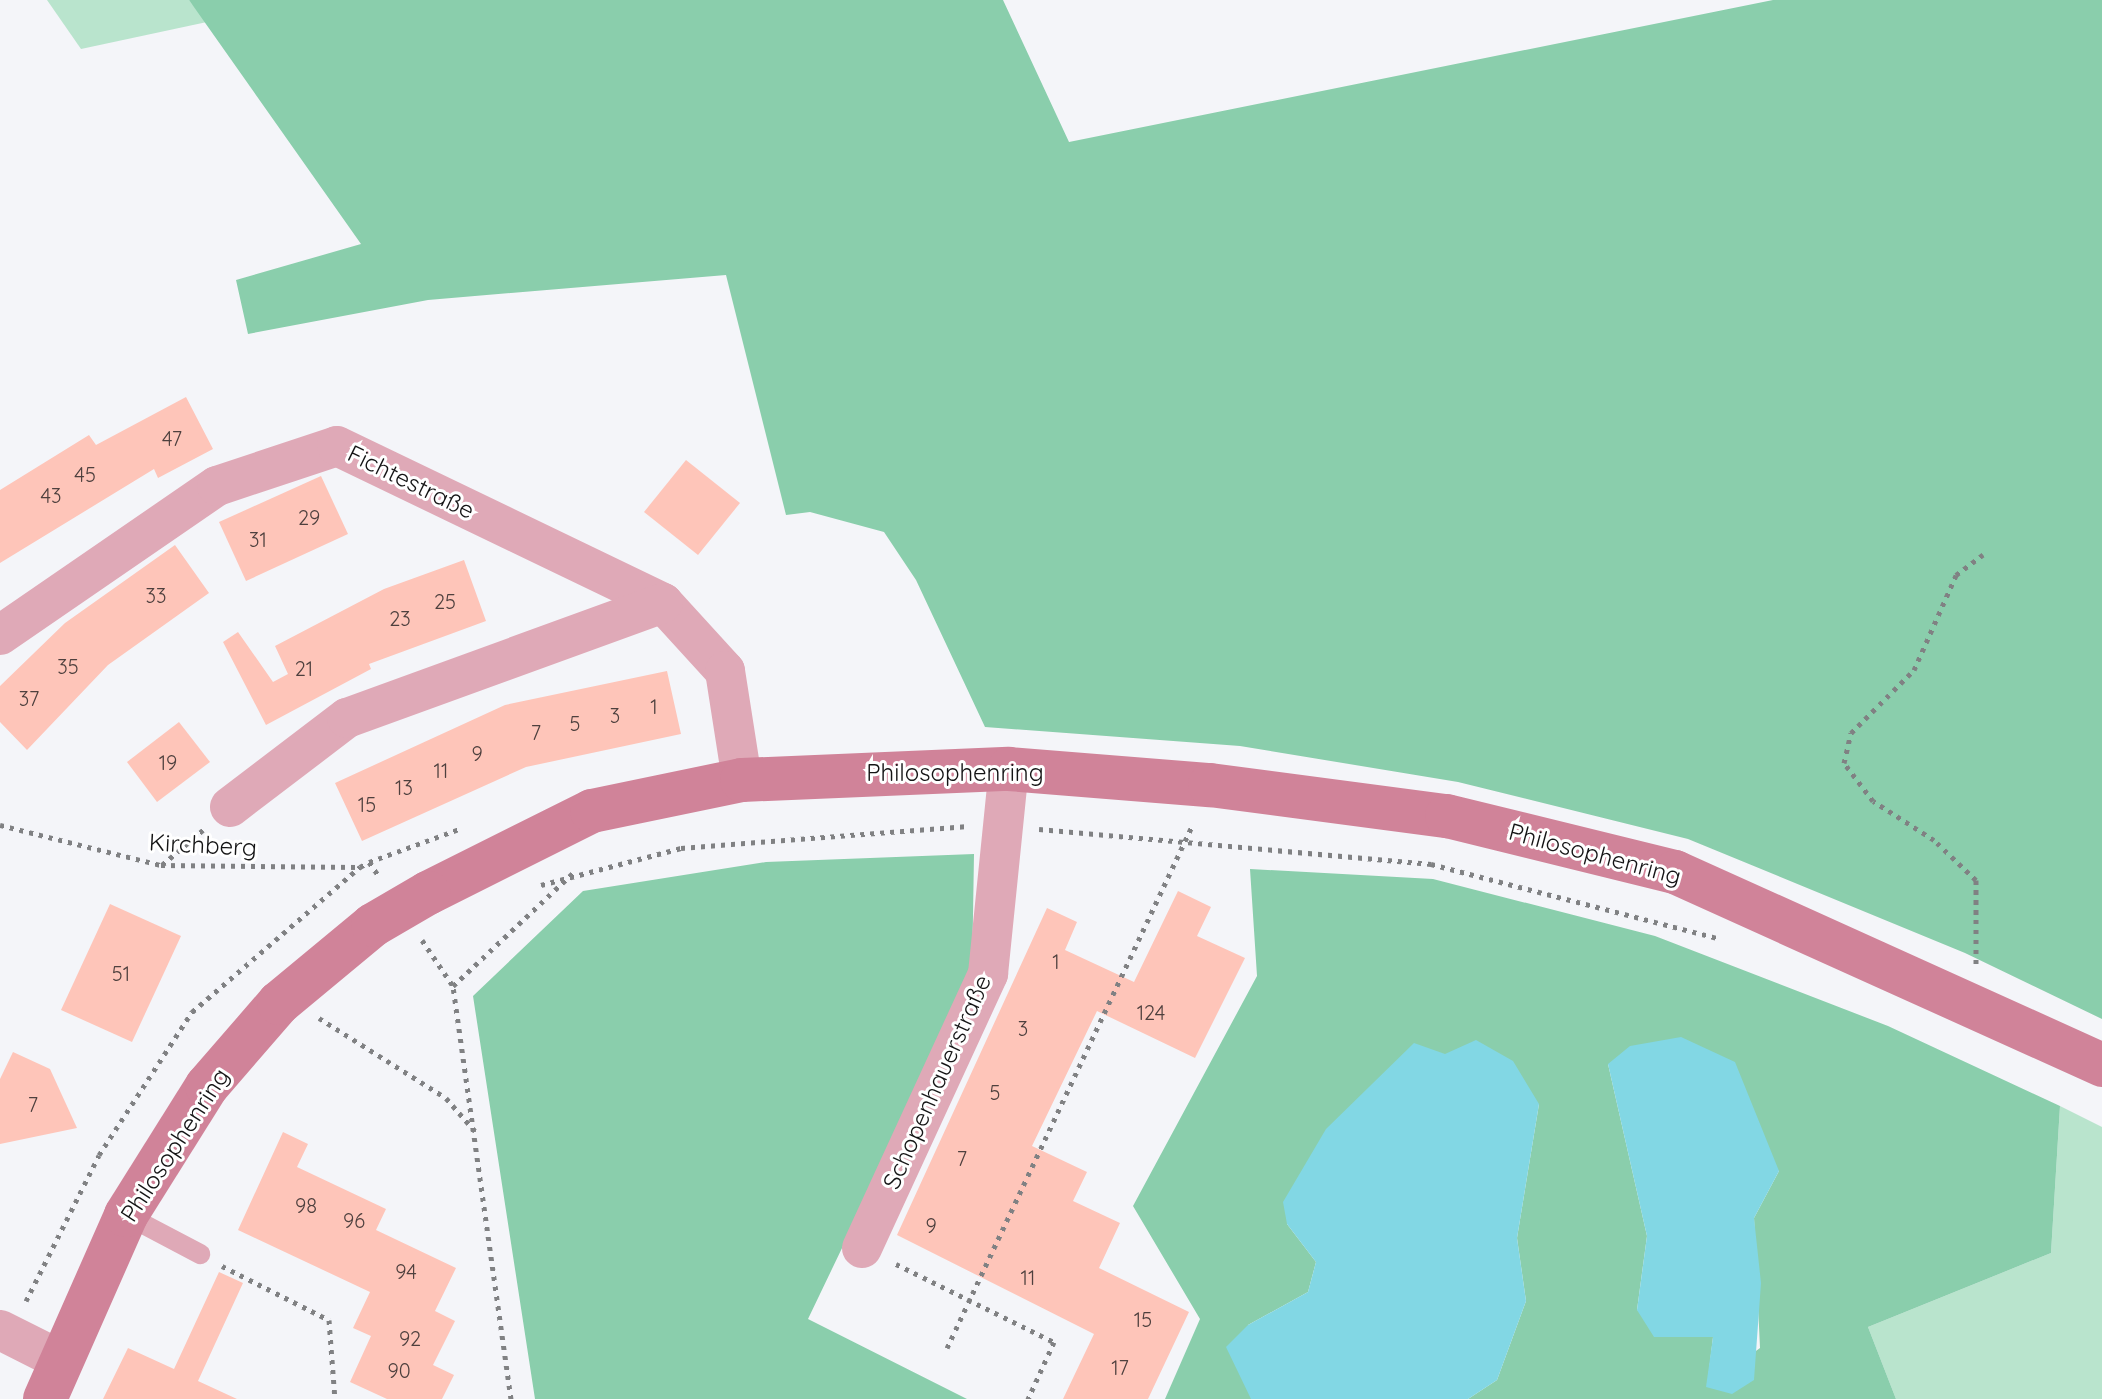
<!DOCTYPE html>
<html>
<head>
<meta charset="utf-8">
<style>
  body { margin:0 }
  #map { position:relative; width:2102px; height:1399px; overflow:hidden; background:#f4f5f9; font-family:Quicksand,sans-serif }
  div>[style] { position:absolute }
  .green>* { inset:0; background:#b9e4cd }
  .forest>* { inset:0; background:#8aceac }
  .water>* { inset:0; background:#82d7e4 }
  .building>* { inset:0; background:#fec5b9 }
  .path>* { height:5px; margin-top:-2.5px; transform-origin:0; background:repeating-linear-gradient(90deg,#808183 0 4px,transparent 0 10px) }
  .lane>* { height:20px; margin:-10px; padding:0 10px; transform-origin:10px; border-radius:10px; background:#dfa9b7 }
  .street>* { height:40px; margin:-20px; padding:0 20px; transform-origin:20px; border-radius:20px; background:#dfa9b7 }
  .secondary>* { height:44px; margin:-22px; padding:0 22px; transform-origin:22px; border-radius:22px; background:#d08399 }
  .secondary-bridge>* { height:44px; margin:-22px; padding:0 22px; transform-origin:22px; border-radius:22px; background:#d08399 }
  span { translate:-50% -50%; white-space:nowrap; text-align:center; line-height:1.15; -webkit-text-stroke:6px #fff; paint-order:stroke }
  .number-label { font-size:20px; color:#4e403e }
  .number-label span { -webkit-text-stroke-width:0 }
  .street-label { font-size:24px; color:#141415 }
</style>
</head>
<body>
<div id="map">
  <div class="green">
    <i style="clip-path:polygon(47px 0,189px 0,207px 22px,81px 49px)"></i>
    <i style="clip-path:polygon(2060px 1106px,2102px 1127px,2102px 1399px,1896px 1399px,1868px 1327px,2051px 1253px)"></i>
  </div>
  <div class="forest">
    <i style="clip-path:polygon(189px 0,1003px 0,1069px 142px,1773px 0,2102px 0,2102px 1019px,1965px 953px,1688px 839px,1458px 782px,1240px 746px,985px 727px,916px 580px,884px 532px,810px 512px,786px 515px,726px 275px,428px 300px,248px 334px,236px 280px,361px 244px)"></i>
    <i style="clip-path:polygon(974px 854px,972px 977px,808px 1319px,967px 1399px,535px 1399px,473px 996px,583px 891px,766px 862px)"></i>
    <i style="clip-path:polygon(evenodd,1250px 869px,1433px 879px,1655px 936px,1888px 1026px,2060px 1106px,2051px 1253px,1868px 1327px,1896px 1399px,1468px 1399px,1497px 1380px,1526px 1301px,1517px 1238px,1539px 1104px,1287px 1224px,1316px 1262px,1308px 1292px,1248px 1325px,1251px 1399px,1165px 1399px,1200px 1319px,1133px 1206px,1257px 976px,1250px 869px,1608px 1064px,1779px 1171px,1754px 1218px,1760px 1348px,1707px 1387px,1713px 1337px,1637px 1310px,1647px 1236px,1608px 1064px)"></i>
  </div>
  <div class="water">
    <i style="clip-path:polygon(1681px 1037px,1735px 1062px,1779px 1171px,1754px 1218px,1761px 1283px,1754px 1380px,1732px 1394px,1706px 1387px,1713px 1337px,1654px 1337px,1637px 1310px,1647px 1236px,1608px 1064px,1630px 1046px)"></i>
    <i style="clip-path:polygon(1476px 1040px,1513px 1061px,1539px 1104px,1517px 1238px,1526px 1301px,1497px 1380px,1468px 1399px,1251px 1399px,1226px 1347px,1248px 1325px,1308px 1292px,1316px 1262px,1287px 1224px,1283px 1202px,1326px 1129px,1414px 1043px,1445px 1054px)"></i>
  </div>
  <div class="building">
    <i style="clip-path:polygon(186px 397px,213px 449px,158px 478px,154px 469px,0 563px,0 490px,89px 435px,96px 445px)"></i>
    <i style="clip-path:polygon(686px 460px,740px 503px,698px 555px,644px 512px)"></i>
    <i style="clip-path:polygon(321px 476px,348px 534px,246px 581px,219px 522px)"></i>
    <i style="clip-path:polygon(175px 545px,209px 593px,108px 665px,27px 750px,0 722px,0 686px,65px 623px)"></i>
    <i style="clip-path:polygon(464px 560px,486px 621px,369px 664px,371px 669px,266px 725px,223px 642px,238px 632px,273px 682px,288px 674px,275px 646px,384px 589px)"></i>
    <i style="clip-path:polygon(667px 671px,681px 734px,526px 767px,362px 841px,335px 783px,505px 705px)"></i>
    <i style="clip-path:polygon(179px 722px,210px 762px,157px 802px,127px 762px)"></i>
    <i style="clip-path:polygon(1178px 891px,1211px 907px,1197px 936px,1245px 958px,1195px 1058px,1097px 1011px,1032px 1146px,1087px 1172px,1073px 1201px,1120px 1223px,1099px 1268px,1189px 1312px,1148px 1399px,1063px 1399px,1094px 1334px,897px 1235px,1047px 908px,1077px 922px,1065px 950px,1134px 982px)"></i>
    <i style="clip-path:polygon(110px 904px,181px 936px,132px 1042px,61px 1010px)"></i>
    <i style="clip-path:polygon(13px 1052px,50px 1069px,77px 1128px,0 1144px,0 1079px)"></i>
    <i style="clip-path:polygon(283px 1132px,308px 1144px,297px 1167px,386px 1209px,376px 1230px,456px 1268px,435px 1311px,455px 1321px,433px 1365px,454px 1375px,442px 1399px,387px 1399px,350px 1382px,371px 1336px,353px 1328px,370px 1292px,238px 1230px)"></i>
    <i style="clip-path:polygon(219px 1272px,243px 1283px,198px 1381px,237px 1399px,103px 1399px,128px 1348px,174px 1369px)"></i>
  </div>
  <div class="path">
    <i style="left:0;top:825px;width:166px;rotate:14deg"></i>
    <i style="left:161px;top:865px;width:197px;rotate:0.6deg"></i>
    <i style="left:1039px;top:829px;width:394px;rotate:5.1deg"></i>
    <i style="left:1431px;top:864px;width:295px;rotate:14.5deg"></i>
    <i style="left:369px;top:862px;width:99px;rotate:-20.1deg"></i>
    <i style="left:162px;top:865px;width:54px;rotate:-40.5deg"></i>
    <i style="left:541px;top:885px;width:145px;rotate:-14.8deg"></i>
    <i style="left:681px;top:848px;width:285px;rotate:-4.4deg"></i>
    <i style="left:422px;top:940px;width:55px;rotate:56deg"></i>
    <i style="left:1976px;top:964px;width:84px;rotate:-90deg"></i>
    <i style="left:1976px;top:880px;width:58px;rotate:-136.4deg"></i>
    <i style="left:1934px;top:840px;width:72px;rotate:-147.4deg"></i>
    <i style="left:1873px;top:801px;width:48px;rotate:-127.3deg"></i>
    <i style="left:1844px;top:763px;width:31px;rotate:-77deg"></i>
    <i style="left:1851px;top:733px;width:89px;rotate:-45deg"></i>
    <i style="left:1914px;top:670px;width:104px;rotate:-66.1deg"></i>
    <i style="left:1956px;top:575px;width:34px;rotate:-37deg"></i>
    <i style="left:319px;top:1018px;width:150px;rotate:32.2deg"></i>
    <i style="left:446px;top:1098px;width:44px;rotate:48.7deg"></i>
    <i style="left:896px;top:1264px;width:176px;rotate:26.3deg"></i>
    <i style="left:1054px;top:1342px;width:63px;rotate:114.5deg"></i>
    <i style="left:222px;top:1266px;width:120px;rotate:26.8deg"></i>
    <i style="left:329px;top:1320px;width:79px;rotate:85.7deg"></i>
    <i style="left:26px;top:1301px;width:163px;rotate:-63.4deg"></i>
    <i style="left:99px;top:1155px;width:171px;rotate:-57deg"></i>
    <i style="left:192px;top:1012px;width:222px;rotate:-40.8deg"></i>
    <i style="left:360px;top:867px;width:10px;rotate:-29deg"></i>
    <i style="left:369px;top:862px;width:16px;rotate:55deg"></i>
    <i style="left:947px;top:1348px;width:579px;rotate:-64.85deg"></i>
    <i style="left:511px;top:1399px;width:417px;rotate:-98deg"></i>
    <i style="left:453px;top:986px;width:165px;rotate:-43.3deg"></i>
  </div>
  <div class="lane">
    <i style="left:126px;top:1215px;width:84px;rotate:27.8deg"></i>
  </div>
  <div class="street">
    <i style="left:0;top:635px;width:263px;rotate:-34.5deg"></i>
    <i style="left:217px;top:486px;width:126px;rotate:-18.4deg"></i>
    <i style="left:337px;top:446px;width:362px;rotate:25.7deg"></i>
    <i style="left:663px;top:603px;width:92px;rotate:47.6deg"></i>
    <i style="left:725px;top:671px;width:110px;rotate:81.1deg"></i>
    <i style="left:230px;top:807px;width:147px;rotate:-37.3deg"></i>
    <i style="left:347px;top:718px;width:336px;rotate:-20deg"></i>
    <i style="left:862px;top:1248px;width:302px;rotate:-65.3deg"></i>
    <i style="left:988px;top:974px;width:206px;rotate:-84.2deg"></i>
    <i style="left:0;top:1330px;width:67px;rotate:26.6deg"></i>
  </div>
  <div class="secondary">
    <i style="left:428px;top:893px;width:183px;rotate:-26.6deg"></i>
    <i style="left:592px;top:811px;width:153px;rotate:-11.7deg"></i>
    <i style="left:742px;top:780px;width:267px;rotate:-2.4deg"></i>
    <i style="left:1009px;top:769px;width:202px;rotate:4.6deg"></i>
    <i style="left:1210px;top:785px;width:239px;rotate:7.5deg"></i>
    <i style="left:1447px;top:816px;width:235px;rotate:13.8deg"></i>
    <i style="left:1675px;top:872px;width:469px;rotate:24.3deg"></i>
    <i style="left:45px;top:1399px;width:201px;rotate:-66.2deg"></i>
    <i style="left:126px;top:1215px;width:152px;rotate:-57.9deg"></i>
    <i style="left:207px;top:1086px;width:110px;rotate:-49.1deg"></i>
    <i style="left:279px;top:1003px;width:122px;rotate:-39.7deg"></i>
  </div>
  <div class="secondary-bridge">
    <i style="left:373px;top:925px;width:64px;rotate:-30.2deg"></i>
  </div>
  <div class="number-label">
    <span style="left:172px;top:438px">47</span>
    <span style="left:85px;top:474px">45</span>
    <span style="left:51px;top:495px">43</span>
    <span style="left:309px;top:517px">29</span>
    <span style="left:258px;top:539px">31</span>
    <span style="left:156px;top:595px">33</span>
    <span style="left:445px;top:601px">25</span>
    <span style="left:400px;top:618px">23</span>
    <span style="left:68px;top:666px">35</span>
    <span style="left:304px;top:668px">21</span>
    <span style="left:29px;top:698px">37</span>
    <span style="left:654px;top:706px">1</span>
    <span style="left:615px;top:715px">3</span>
    <span style="left:575px;top:723px">5</span>
    <span style="left:536px;top:732px">7</span>
    <span style="left:477px;top:753px">9</span>
    <span style="left:168px;top:762px">19</span>
    <span style="left:441px;top:770px">11</span>
    <span style="left:404px;top:787px">13</span>
    <span style="left:367px;top:804px">15</span>
    <span style="left:1056px;top:961px">1</span>
    <span style="left:121px;top:973px">51</span>
    <span style="left:1151px;top:1012px">124</span>
    <span style="left:1023px;top:1028px">3</span>
    <span style="left:995px;top:1092px">5</span>
    <span style="left:33px;top:1104px">7</span>
    <span style="left:962px;top:1158px">7</span>
    <span style="left:306px;top:1205px">98</span>
    <span style="left:354px;top:1220px">96</span>
    <span style="left:931px;top:1225px">9</span>
    <span style="left:406px;top:1271px">94</span>
    <span style="left:1028px;top:1277px">11</span>
    <span style="left:1143px;top:1319px">15</span>
    <span style="left:410px;top:1338px">92</span>
    <span style="left:1120px;top:1367px">17</span>
    <span style="left:399px;top:1370px">90</span>
  </div>
  <div class="street-label">
    <span style="left:411px;top:482px;rotate:26deg">Fichtestraße</span>
    <span style="left:955px;top:773px">Philosophenring</span>
    <span style="left:203px;top:845px;rotate:3deg">Kirchberg</span>
    <span style="left:1595px;top:854px;rotate:15deg">Philosophenring</span>
    <span style="left:937px;top:1082px;rotate:-66deg">Schopenhauerstraße</span>
    <span style="left:175px;top:1145px;rotate:-57deg">Philosophenring</span>
  </div>
</div>
</body>
</html>
